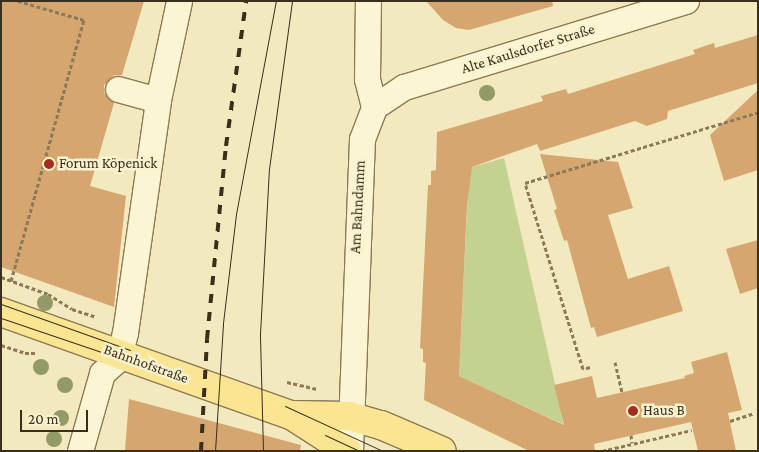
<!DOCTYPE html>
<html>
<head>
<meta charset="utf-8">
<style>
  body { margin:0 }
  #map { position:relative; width:759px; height:452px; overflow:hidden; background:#f2e9bf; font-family:"Crimson Pro",serif }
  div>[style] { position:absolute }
  .green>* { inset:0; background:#c3d291 }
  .building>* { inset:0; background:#d5a670 }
  .path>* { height:3px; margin-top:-1.5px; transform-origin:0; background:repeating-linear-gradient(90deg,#8d7955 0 4px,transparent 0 6.5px) }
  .roads { filter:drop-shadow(1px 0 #8d7955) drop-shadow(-1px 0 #8d7955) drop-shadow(0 1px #8d7955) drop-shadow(0 -1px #8d7955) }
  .minor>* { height:25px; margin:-12.5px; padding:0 12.5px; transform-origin:12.5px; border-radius:12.5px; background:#fcf5d3 }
  .major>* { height:28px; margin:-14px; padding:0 14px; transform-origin:14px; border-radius:14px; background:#fae692 }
  .tram>* { height:1px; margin:-0.5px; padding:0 0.5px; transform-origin:0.5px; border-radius:0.5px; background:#3b2e1b }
  .rail>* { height:4px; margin-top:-2px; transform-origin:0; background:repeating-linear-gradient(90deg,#3b2e1b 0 9px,transparent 0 18px) }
  .trees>* { width:16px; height:16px; margin:-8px; border-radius:50%; background:#929a68 }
  .dots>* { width:14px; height:14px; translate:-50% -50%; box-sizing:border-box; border:2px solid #f9f2cf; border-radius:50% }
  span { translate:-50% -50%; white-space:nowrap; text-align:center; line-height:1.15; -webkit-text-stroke:5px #f9f2cf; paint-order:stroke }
  .street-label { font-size:15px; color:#3b2e1b }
  .poi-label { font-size:15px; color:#3b2e1b }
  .left { translate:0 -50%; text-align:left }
  .frame { position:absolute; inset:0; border:2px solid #3b2e1b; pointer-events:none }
  .scale { position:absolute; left:20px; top:410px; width:68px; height:22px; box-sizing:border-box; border:2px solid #3b2e1b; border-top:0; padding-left:6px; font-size:15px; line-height:18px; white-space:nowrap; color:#3b2e1b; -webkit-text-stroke:4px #f9f2cf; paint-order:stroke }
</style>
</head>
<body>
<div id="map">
  <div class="green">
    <i style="clip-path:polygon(504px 158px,560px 406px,563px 424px,459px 376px,469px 168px)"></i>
  </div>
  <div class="building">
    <i style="clip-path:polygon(1px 1px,144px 1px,122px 75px,114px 75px,104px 85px,104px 93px,114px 103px,90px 186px,126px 196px,114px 307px,1px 267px)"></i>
    <i style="clip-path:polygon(426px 1px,552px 1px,553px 6px,469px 30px,456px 28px,443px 20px)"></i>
    <i style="clip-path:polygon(758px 35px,758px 83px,668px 111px,667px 119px,647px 126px,635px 121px,540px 151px,537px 144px,472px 167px,467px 205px,459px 376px,564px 425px,554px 385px,592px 376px,597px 398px,685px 378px,684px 376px,694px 373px,691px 362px,727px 352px,742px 410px,728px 413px,736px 451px,698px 451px,691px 422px,594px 444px,595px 451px,529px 451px,424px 400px,426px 363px,423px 362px,423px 349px,420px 348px,428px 185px,431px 185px,431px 171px,436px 170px,437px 132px,543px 101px,541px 96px,566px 89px,568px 94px,695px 54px,693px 50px,714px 43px,715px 48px)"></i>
    <i style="clip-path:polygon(758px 90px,758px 170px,724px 181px,710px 135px)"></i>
    <i style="clip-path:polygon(540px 154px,618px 162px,633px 208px,608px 215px,628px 279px,669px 266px,683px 311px,597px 337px,594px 327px,591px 328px,567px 240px,564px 241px,554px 210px,557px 209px)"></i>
    <i style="clip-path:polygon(758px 240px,758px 288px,740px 294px,726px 249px)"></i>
    <i style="clip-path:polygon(129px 399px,301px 445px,300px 451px,125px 451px)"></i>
  </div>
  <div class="path">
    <i style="left:1px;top:277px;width:50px;rotate:19.9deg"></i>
    <i style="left:48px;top:294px;width:28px;rotate:32deg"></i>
    <i style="left:72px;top:309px;width:25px;rotate:18deg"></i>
    <i style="left:11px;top:281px;width:271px;rotate:-74.4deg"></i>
    <i style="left:84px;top:20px;width:69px;rotate:-163.9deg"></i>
    <i style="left:1px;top:345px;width:25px;rotate:18deg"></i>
    <i style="left:25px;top:353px;width:12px"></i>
    <i style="left:615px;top:362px;width:31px;rotate:77deg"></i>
    <i style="left:590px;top:367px;width:7px;rotate:164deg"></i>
    <i style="left:583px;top:369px;width:195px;rotate:-107.3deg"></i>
    <i style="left:525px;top:183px;width:244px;rotate:-16.9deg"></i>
    <i style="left:287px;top:382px;width:32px;rotate:13deg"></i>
    <i style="left:730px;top:421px;width:25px;rotate:-18deg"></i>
    <i style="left:631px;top:435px;width:8px;rotate:83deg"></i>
    <i style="left:602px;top:451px;width:92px;rotate:-13.1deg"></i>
  </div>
  <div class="roads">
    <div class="minor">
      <i style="left:118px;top:89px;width:41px;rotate:15.4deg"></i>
      <i style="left:374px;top:107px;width:36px;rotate:-34deg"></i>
      <i style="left:404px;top:87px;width:295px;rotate:-17deg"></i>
      <i style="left:80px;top:451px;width:81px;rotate:-74.2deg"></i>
      <i style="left:102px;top:373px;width:23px;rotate:-41deg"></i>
      <i style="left:119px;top:358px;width:26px;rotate:-77deg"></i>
      <i style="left:125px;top:333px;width:235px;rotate:-81.9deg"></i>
      <i style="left:158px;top:100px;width:101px;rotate:-78deg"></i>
      <i style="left:350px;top:451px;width:312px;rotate:-87.8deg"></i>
      <i style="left:362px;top:139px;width:34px;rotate:-69deg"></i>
      <i style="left:374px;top:107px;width:29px;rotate:-104deg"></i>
      <i style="left:367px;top:79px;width:78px;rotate:-89.3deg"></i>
    </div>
    <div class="major">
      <i style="left:1px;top:312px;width:308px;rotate:19.6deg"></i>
      <i style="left:291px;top:415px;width:67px;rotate:32.7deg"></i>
      <i style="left:291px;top:415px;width:58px;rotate:1deg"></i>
      <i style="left:349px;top:416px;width:33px;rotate:16deg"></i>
      <i style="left:381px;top:425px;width:66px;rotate:23.1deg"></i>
    </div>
  </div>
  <div class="tram">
    <i style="left:1px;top:304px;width:137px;rotate:19.6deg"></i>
    <i style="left:1px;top:318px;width:134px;rotate:18.7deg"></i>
    <i style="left:285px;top:406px;width:108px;rotate:24.7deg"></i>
    <i style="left:325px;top:435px;width:38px;rotate:25deg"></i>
    <i style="left:215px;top:451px;width:128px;rotate:-86.4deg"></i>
    <i style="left:223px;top:323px;width:110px;rotate:-83.2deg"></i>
    <i style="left:236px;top:214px;width:217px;rotate:-79.4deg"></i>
    <i style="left:263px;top:451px;width:117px;rotate:-91.5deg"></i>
    <i style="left:260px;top:334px;width:165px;rotate:-86.9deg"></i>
    <i style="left:269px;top:169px;width:170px;rotate:-82.2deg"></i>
  </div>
  <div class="rail">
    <i style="left:201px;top:451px;width:112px;rotate:-86.9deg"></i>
    <i style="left:207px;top:339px;width:194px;rotate:-84.4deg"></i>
    <i style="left:226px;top:146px;width:146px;rotate:-82.1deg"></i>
  </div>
  <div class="trees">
    <i style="left:487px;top:93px"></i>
    <i style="left:45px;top:303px"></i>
    <i style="left:41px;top:367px"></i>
    <i style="left:65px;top:385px"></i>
    <i style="left:61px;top:418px"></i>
    <i style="left:54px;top:439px"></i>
  </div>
  <div class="dots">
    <i style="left:49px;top:164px;background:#a32d1e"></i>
    <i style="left:633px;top:411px;background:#a32d1e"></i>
  </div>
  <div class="street-label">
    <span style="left:528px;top:49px;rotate:-17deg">Alte Kaulsdorfer Straße</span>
    <span style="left:358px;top:207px;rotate:-87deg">Am Bahndamm</span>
    <span style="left:146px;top:364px;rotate:20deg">Bahnhofstraße</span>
  </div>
  <div class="poi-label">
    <span class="left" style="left:59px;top:164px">Forum Köpenick</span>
    <span class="left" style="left:643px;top:411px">Haus B</span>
  </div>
  <div class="frame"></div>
  <div class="scale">20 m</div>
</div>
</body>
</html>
